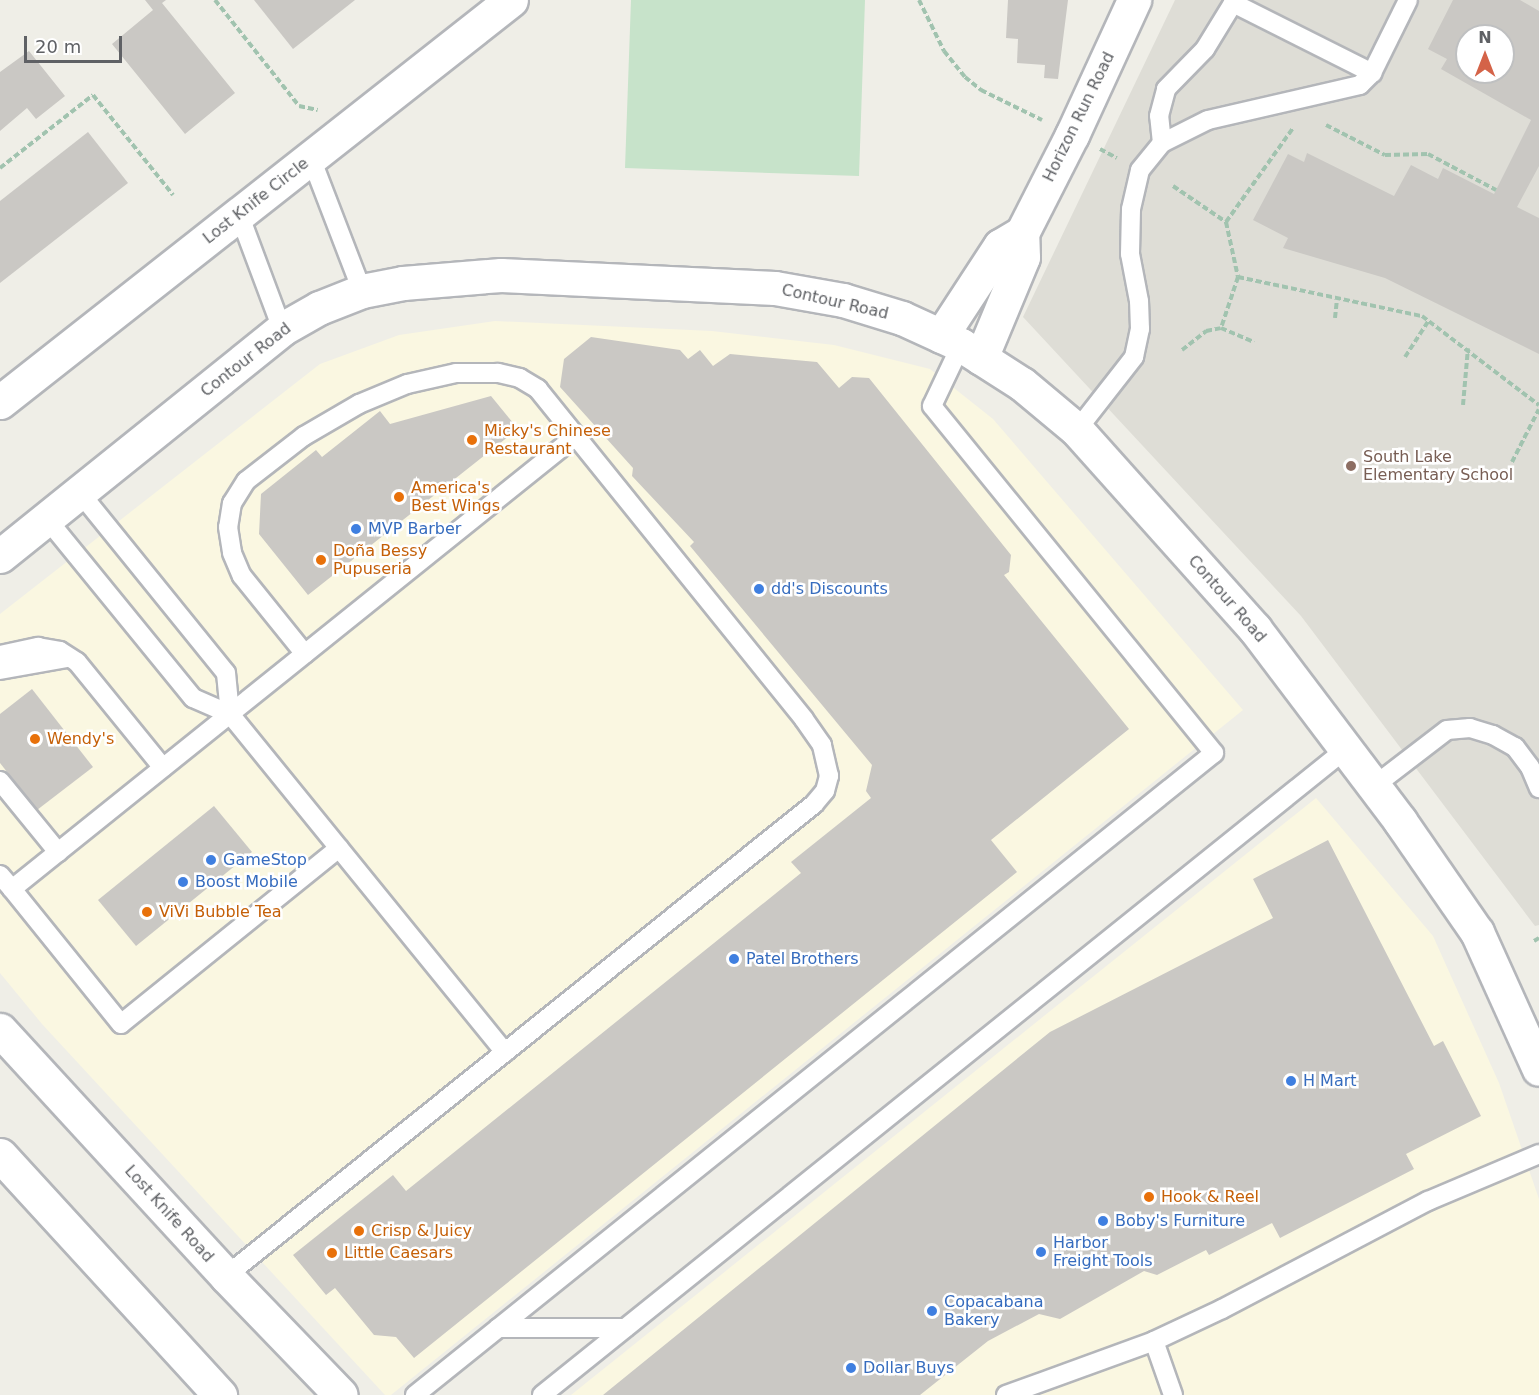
<!DOCTYPE html>
<html>
<head>
<meta charset="utf-8">
<style>
  body { margin:0 }
  #map { position:relative; width:1539px; height:1395px; overflow:hidden; background:#efeee7; font-family:"DejaVu Sans",sans-serif }
  div>[style] { position:absolute }
  .commercial>* { inset:0; background:#faf7e1 }
  .education>* { inset:0; background:#deddd6 }
  .green>* { inset:0; background:#c7e3ca }
  .building>* { inset:0; background:#cac8c4 }
  .path>* { height:4px; margin-top:-2px; transform-origin:0; background:repeating-linear-gradient(90deg,#a1c3af 0 6px,transparent 0 9px) }
  .roads { filter:drop-shadow(2px 0 #b4b6ba) drop-shadow(-2px 0 #b4b6ba) drop-shadow(0 2px #b4b6ba) drop-shadow(0 -2px #b4b6ba) }
  .lane>* { height:18px; margin:-9px; padding:0 9px; transform-origin:9px; border-radius:9px; background:#fff }
  .street>* { height:33px; margin:-16.5px; padding:0 16.5px; transform-origin:16.5px; border-radius:16.5px; background:#fff }
  .secondary>* { height:33px; margin:-16.5px; padding:0 16.5px; transform-origin:16.5px; border-radius:16.5px; background:#fff }
  .dots>* { width:16px; height:16px; translate:-50% -50%; box-sizing:border-box; border:3px solid #fff; border-radius:50% }
  span { translate:-50% -50%; white-space:nowrap; text-align:center; line-height:1.15; -webkit-text-stroke:5px #fff; paint-order:stroke }
  .street-label { font-size:16px; color:#5f6165 }
  .food-label { font-size:16px; color:#c56008 }
  .left { translate:0 -50%; text-align:left }
  .education-label { font-size:16px; color:#785e54 }
  .shop-label { font-size:16px; color:#366cbe }
  .north { position:absolute; left:1455px; top:24px; width:60px; height:60px; box-sizing:border-box; background:#fff; border:2px solid #bfc0c1; border-radius:50%; rotate:0deg; font-size:16px; font-weight:700; line-height:24px; text-align:center; color:#5f6165 }
  .north::after { content:''; display:block; margin:auto; width:21px; height:27px; background:#d46348; clip-path:polygon(50% 0,100% 100%,50% 72%,0 100%) }
  .scale { position:absolute; left:24px; top:36px; width:98px; height:27px; box-sizing:border-box; border:3px solid #5f6165; border-top:0; padding-left:8px; font-size:18px; line-height:21px; white-space:nowrap; color:#5f6165; -webkit-text-stroke:4px #fff; paint-order:stroke }
</style>
</head>
<body>
<div id="map">
  <div class="commercial">
    <i style="clip-path:polygon(495px 321px,712px 331px,834px 345px,930px 369px,993px 419px,1243px 710px,391px 1395px,385px 1395px,42px 1024px,0 973px,0 614px,320px 364px,399px 335px)"></i>
    <i style="clip-path:polygon(1316px 798px,1433px 936px,1499px 1083px,1539px 1199px,1539px 1395px,571px 1395px)"></i>
  </div>
  <div class="education">
    <i style="clip-path:polygon(evenodd,1175px 0,1539px 0,1539px 925px,1535px 926px,1301px 616px,1023px 317px,1175px 0,1467px 36px,1503px 36px,1503px 72px,1467px 72px,1467px 36px)"></i>
  </div>
  <div class="green">
    <i style="clip-path:polygon(631px 0,865px 0,859px 176px,625px 168px)"></i>
  </div>
  <div class="building">
    <i style="clip-path:polygon(145px 0,166px 0,162px 3px,235px 93px,185px 134px,112px 44px,153px 10px)"></i>
    <i style="clip-path:polygon(254px 0,355px 0,293px 49px)"></i>
    <i style="clip-path:polygon(1008px 0,1068px 0,1058px 79px,1044px 78px,1045px 65px,1017px 63px,1018px 39px,1006px 38px)"></i>
    <i style="clip-path:polygon(evenodd,1453px 0,1520px 0,1539px 11px,1539px 166px,1517px 207px,1539px 218px,1539px 354px,1385px 278px,1283px 248px,1288px 238px,1253px 220px,1288px 154px,1304px 162px,1307px 153px,1394px 196px,1411px 165px,1438px 179px,1443px 168px,1494px 194px,1531px 120px,1441px 69px,1447px 59px,1428px 49px,1453px 0,1467px 36px,1503px 36px,1503px 72px,1467px 72px,1467px 36px)"></i>
    <i style="clip-path:polygon(29px 51px,65px 96px,36px 119px,27px 108px,0 131px,0 72px)"></i>
    <i style="clip-path:polygon(88px 132px,128px 183px,0 283px,0 201px)"></i>
    <i style="clip-path:polygon(591px 337px,680px 350px,688px 359px,700px 350px,713px 366px,730px 354px,817px 362px,839px 388px,852px 377px,869px 378px,1011px 555px,1009px 572px,1004px 575px,1129px 729px,991px 840px,1017px 872px,414px 1358px,396px 1337px,374px 1335px,335px 1288px,326px 1295px,293px 1255px,393px 1175px,406px 1191px,801px 873px,791px 862px,871px 798px,866px 791px,872px 765px,690px 546px,694px 542px,632px 476px,633px 468px,560px 387px,564px 359px)"></i>
    <i style="clip-path:polygon(491px 396px,518px 429px,308px 595px,259px 534px,261px 494px,316px 450px,322px 457px,380px 411px,390px 424px)"></i>
    <i style="clip-path:polygon(32px 689px,93px 767px,37px 810px,0 763px,0 714px)"></i>
    <i style="clip-path:polygon(214px 806px,252px 852px,136px 946px,98px 900px)"></i>
    <i style="clip-path:polygon(1328px 840px,1434px 1046px,1443px 1041px,1481px 1116px,1406px 1154px,1414px 1169px,1280px 1238px,1272px 1223px,1209px 1255px,1206px 1250px,1157px 1275px,1144px 1271px,1060px 1319px,1039px 1314px,988px 1341px,920px 1395px,603px 1395px,1050px 1032px,1273px 918px,1253px 879px)"></i>
  </div>
  <div class="path">
    <i style="left:215px;top:0;width:135px;rotate:51.6deg"></i>
    <i style="left:299px;top:106px;width:19px;rotate:12deg"></i>
    <i style="left:919px;top:0;width:57px;rotate:63.9deg"></i>
    <i style="left:944px;top:51px;width:33px;rotate:51deg"></i>
    <i style="left:965px;top:77px;width:21px;rotate:39deg"></i>
    <i style="left:981px;top:90px;width:68px;rotate:26.2deg"></i>
    <i style="left:1326px;top:125px;width:66px;rotate:27deg"></i>
    <i style="left:1385px;top:155px;width:43px;rotate:-1.3deg"></i>
    <i style="left:1428px;top:154px;width:77px;rotate:27.9deg"></i>
    <i style="left:1100px;top:149px;width:19px;rotate:28deg"></i>
    <i style="left:0;top:168px;width:118px;rotate:-38.1deg"></i>
    <i style="left:93px;top:95px;width:128px;rotate:51.3deg"></i>
    <i style="left:1173px;top:186px;width:64px;rotate:34.2deg"></i>
    <i style="left:1226px;top:222px;width:56px;rotate:77.7deg"></i>
    <i style="left:1238px;top:277px;width:54px;rotate:108.4deg"></i>
    <i style="left:1226px;top:222px;width:115px;rotate:-54.5deg"></i>
    <i style="left:1238px;top:277px;width:188px;rotate:12deg"></i>
    <i style="left:1422px;top:316px;width:147px;rotate:37.3deg"></i>
    <i style="left:1335px;top:318px;width:18px;rotate:-84deg"></i>
    <i style="left:1182px;top:350px;width:31px;rotate:-38deg"></i>
    <i style="left:1206px;top:331px;width:15px;rotate:-11deg"></i>
    <i style="left:1221px;top:328px;width:36px;rotate:23deg"></i>
    <i style="left:1405px;top:357px;width:44px;rotate:-57deg"></i>
    <i style="left:1463px;top:405px;width:57px;rotate:-85deg"></i>
    <i style="left:1512px;top:462px;width:59px;rotate:-63deg"></i>
    <i style="left:1534px;top:941px;width:6px;rotate:-31deg"></i>
  </div>
  <div class="roads">
    <div class="lane">
      <i style="left:1233px;top:3px;width:156px;rotate:26.7deg"></i>
      <i style="left:1162px;top:143px;width:27px;rotate:-96deg"></i>
      <i style="left:1159px;top:116px;width:28px;rotate:-75deg"></i>
      <i style="left:1166px;top:89px;width:56px;rotate:-45.7deg"></i>
      <i style="left:1205px;top:49px;width:57px;rotate:-58.5deg"></i>
      <i style="left:311px;top:158px;width:142px;rotate:69deg"></i>
      <i style="left:239px;top:214px;width:123px;rotate:69.5deg"></i>
      <i style="left:1077px;top:430px;width:93px;rotate:-52deg"></i>
      <i style="left:1134px;top:357px;width:29px;rotate:-78deg"></i>
      <i style="left:1140px;top:329px;width:28px;rotate:-92deg"></i>
      <i style="left:1139px;top:301px;width:48px;rotate:-100.8deg"></i>
      <i style="left:1130px;top:254px;width:45px;rotate:-88.7deg"></i>
      <i style="left:1131px;top:209px;width:40px;rotate:-77deg"></i>
      <i style="left:1140px;top:170px;width:35px;rotate:-51deg"></i>
      <i style="left:1162px;top:143px;width:51px;rotate:-26.6deg"></i>
      <i style="left:1208px;top:120px;width:156px;rotate:-13deg"></i>
      <i style="left:1360px;top:85px;width:17px;rotate:-45deg"></i>
      <i style="left:1372px;top:73px;width:81px;rotate:-63.7deg"></i>
      <i style="left:81px;top:494px;width:230px;rotate:51deg"></i>
      <i style="left:226px;top:673px;width:41px;rotate:84.4deg"></i>
      <i style="left:47px;top:519px;width:231px;rotate:50.8deg"></i>
      <i style="left:193px;top:698px;width:40px;rotate:23.4deg"></i>
      <i style="left:230px;top:714px;width:436px;rotate:50.9deg"></i>
      <i style="left:0;top:655px;width:39px;rotate:-12deg"></i>
      <i style="left:38px;top:647px;width:22px;rotate:10deg"></i>
      <i style="left:60px;top:651px;width:20px;rotate:33deg"></i>
      <i style="left:77px;top:662px;width:136px;rotate:50.9deg"></i>
      <i style="left:0;top:670px;width:67px;rotate:-10.3deg"></i>
      <i style="left:0;top:781px;width:92px;rotate:50.8deg"></i>
      <i style="left:1374px;top:786px;width:92px;rotate:-37.5deg"></i>
      <i style="left:1447px;top:730px;width:23px;rotate:-5deg"></i>
      <i style="left:1470px;top:728px;width:24px;rotate:17deg"></i>
      <i style="left:1493px;top:735px;width:25px;rotate:29deg"></i>
      <i style="left:1515px;top:747px;width:25px;rotate:53deg"></i>
      <i style="left:1530px;top:767px;width:23px;rotate:67deg"></i>
      <i style="left:339px;top:848px;width:280px;rotate:141.1deg"></i>
      <i style="left:121px;top:1024px;width:174px;rotate:-128.9deg"></i>
      <i style="left:12px;top:889px;width:723px;rotate:-38.77deg"></i>
      <i style="left:0;top:875px;width:18px;rotate:49deg"></i>
      <i style="left:226px;top:1276px;width:754px;rotate:-38.75deg"></i>
      <i style="left:814px;top:804px;width:17px;rotate:-50deg"></i>
      <i style="left:825px;top:791px;width:16px;rotate:-75deg"></i>
      <i style="left:829px;top:776px;width:32px;rotate:-103deg"></i>
      <i style="left:822px;top:745px;width:32px;rotate:-125deg"></i>
      <i style="left:804px;top:719px;width:424px;rotate:-128.9deg"></i>
      <i style="left:538px;top:389px;width:21px;rotate:-149deg"></i>
      <i style="left:520px;top:378px;width:23px;rotate:-167deg"></i>
      <i style="left:498px;top:373px;width:42px;rotate:180deg"></i>
      <i style="left:456px;top:373px;width:50px;rotate:167.3deg"></i>
      <i style="left:407px;top:384px;width:52px;rotate:157.4deg"></i>
      <i style="left:359px;top:404px;width:64px;rotate:149.8deg"></i>
      <i style="left:304px;top:436px;width:73px;rotate:142.2deg"></i>
      <i style="left:246px;top:481px;width:26px;rotate:122deg"></i>
      <i style="left:232px;top:503px;width:24px;rotate:99deg"></i>
      <i style="left:228px;top:527px;width:26px;rotate:81deg"></i>
      <i style="left:232px;top:553px;width:25px;rotate:67deg"></i>
      <i style="left:242px;top:576px;width:100px;rotate:51.1deg"></i>
      <i style="left:498px;top:1328px;width:127px"></i>
      <i style="left:1154px;top:1341px;width:57px;rotate:70.6deg"></i>
      <i style="left:415px;top:1395px;width:1025px;rotate:-38.78deg"></i>
      <i style="left:1214px;top:753px;width:447px;rotate:-129.1deg"></i>
      <i style="left:932px;top:406px;width:68px;rotate:-64.6deg"></i>
      <i style="left:542px;top:1395px;width:1031px;rotate:-38.78deg"></i>
      <i style="left:1006px;top:1395px;width:158px;rotate:-20deg"></i>
      <i style="left:1154px;top:1341px;width:75px;rotate:-25.2deg"></i>
      <i style="left:1222px;top:1309px;width:233px;rotate:-27.7deg"></i>
      <i style="left:1428px;top:1201px;width:121px;rotate:-22.9deg"></i>
    </div>
    <div class="street">
      <i style="left:941px;top:336px;width:108px;rotate:-56.8deg"></i>
      <i style="left:1000px;top:246px;width:26px;rotate:-31deg"></i>
      <i style="left:1022px;top:233px;width:110px;rotate:-63deg"></i>
      <i style="left:1072px;top:135px;width:149px;rotate:-65.3deg"></i>
      <i style="left:981px;top:358px;width:109px;rotate:-67.4deg"></i>
      <i style="left:1023px;top:257px;width:24px;rotate:-92deg"></i>
      <i style="left:0;top:402px;width:650px;rotate:-38.19deg"></i>
    </div>
    <div class="secondary">
      <i style="left:0;top:556px;width:362px;rotate:-38.8deg"></i>
      <i style="left:282px;top:329px;width:43px;rotate:-29.6deg"></i>
      <i style="left:319px;top:308px;width:46px;rotate:-21.6deg"></i>
      <i style="left:362px;top:291px;width:42px;rotate:-11deg"></i>
      <i style="left:403px;top:283px;width:98px;rotate:-4.7deg"></i>
      <i style="left:501px;top:275px;width:274px;rotate:2.7deg"></i>
      <i style="left:775px;top:288px;width:69px;rotate:10deg"></i>
      <i style="left:843px;top:300px;width:62px;rotate:17deg"></i>
      <i style="left:902px;top:318px;width:65px;rotate:24.6deg"></i>
      <i style="left:961px;top:345px;width:72px;rotate:32.6deg"></i>
      <i style="left:1022px;top:384px;width:72px;rotate:39.9deg"></i>
      <i style="left:1077px;top:430px;width:267px;rotate:48.2deg"></i>
      <i style="left:1255px;top:629px;width:241px;rotate:52.9deg"></i>
      <i style="left:1400px;top:821px;width:135px;rotate:55.3deg"></i>
      <i style="left:1477px;top:932px;width:150px;rotate:65.7deg"></i>
      <i style="left:0;top:1030px;width:334px;rotate:47.4deg"></i>
      <i style="left:226px;top:1276px;width:165px;rotate:46deg"></i>
      <i style="left:0;top:1155px;width:326px;rotate:47.5deg"></i>
    </div>
  </div>
  <div class="dots">
    <i style="left:472px;top:440px;background:#e8710a"></i>
    <i style="left:1351px;top:466px;background:#8d6e63"></i>
    <i style="left:399px;top:497px;background:#e8710a"></i>
    <i style="left:356px;top:529px;background:#3f7fe0"></i>
    <i style="left:321px;top:560px;background:#e8710a"></i>
    <i style="left:759px;top:589px;background:#3f7fe0"></i>
    <i style="left:35px;top:739px;background:#e8710a"></i>
    <i style="left:211px;top:860px;background:#3f7fe0"></i>
    <i style="left:183px;top:882px;background:#3f7fe0"></i>
    <i style="left:147px;top:912px;background:#e8710a"></i>
    <i style="left:734px;top:959px;background:#3f7fe0"></i>
    <i style="left:1291px;top:1081px;background:#3f7fe0"></i>
    <i style="left:1149px;top:1197px;background:#e8710a"></i>
    <i style="left:1103px;top:1221px;background:#3f7fe0"></i>
    <i style="left:359px;top:1231px;background:#e8710a"></i>
    <i style="left:1041px;top:1252px;background:#3f7fe0"></i>
    <i style="left:332px;top:1253px;background:#e8710a"></i>
    <i style="left:932px;top:1311px;background:#3f7fe0"></i>
    <i style="left:851px;top:1368px;background:#3f7fe0"></i>
  </div>
  <div class="street-label">
    <span style="left:1079px;top:117px;rotate:-64deg">Horizon Run Road</span>
    <span style="left:256px;top:201px;rotate:-38deg">Lost Knife Circle</span>
    <span style="left:835px;top:302px;rotate:13deg">Contour Road</span>
    <span style="left:246px;top:360px;rotate:-38deg">Contour Road</span>
    <span style="left:1227px;top:599px;rotate:49deg">Contour Road</span>
    <span style="left:169px;top:1214px;rotate:48deg">Lost Knife Road</span>
  </div>
  <div class="food-label">
    <span class="left" style="left:484px;top:440px">Micky's Chinese<br>Restaurant</span>
    <span class="left" style="left:411px;top:497px">America's<br>Best Wings</span>
    <span class="left" style="left:333px;top:560px">Doña Bessy<br>Pupuseria</span>
    <span class="left" style="left:47px;top:739px">Wendy's</span>
    <span class="left" style="left:159px;top:912px">ViVi Bubble Tea</span>
    <span class="left" style="left:1161px;top:1197px">Hook &amp; Reel</span>
    <span class="left" style="left:371px;top:1231px">Crisp &amp; Juicy</span>
    <span class="left" style="left:344px;top:1253px">Little Caesars</span>
  </div>
  <div class="education-label">
    <span class="left" style="left:1363px;top:466px">South Lake<br>Elementary School</span>
  </div>
  <div class="shop-label">
    <span class="left" style="left:368px;top:529px">MVP Barber</span>
    <span class="left" style="left:771px;top:589px">dd's Discounts</span>
    <span class="left" style="left:223px;top:860px">GameStop</span>
    <span class="left" style="left:195px;top:882px">Boost Mobile</span>
    <span class="left" style="left:746px;top:959px">Patel Brothers</span>
    <span class="left" style="left:1303px;top:1081px">H Mart</span>
    <span class="left" style="left:1115px;top:1221px">Boby's Furniture</span>
    <span class="left" style="left:1053px;top:1252px">Harbor<br>Freight Tools</span>
    <span class="left" style="left:944px;top:1311px">Copacabana<br>Bakery</span>
    <span class="left" style="left:863px;top:1368px">Dollar Buys</span>
  </div>
  <div class="north">N</div>
  <div class="scale">20 m</div>
</div>
</body>
</html>
